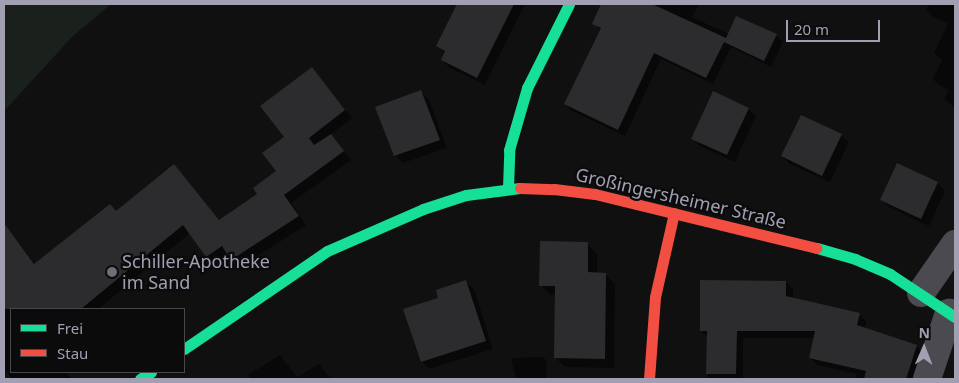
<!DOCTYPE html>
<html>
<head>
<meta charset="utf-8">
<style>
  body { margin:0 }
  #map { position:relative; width:959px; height:383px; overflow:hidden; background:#101010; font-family:"Noto Sans",sans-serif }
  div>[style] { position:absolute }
  .green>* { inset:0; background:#1a211d }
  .shadow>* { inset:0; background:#0007 }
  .building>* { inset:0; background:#2c2c2e }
  .street>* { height:28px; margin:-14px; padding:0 14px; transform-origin:14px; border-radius:14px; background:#4a4a50 }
  .fast>* { height:11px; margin:-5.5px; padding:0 5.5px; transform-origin:5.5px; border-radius:5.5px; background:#16e098 }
  .jam>* { height:11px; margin:-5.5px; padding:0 5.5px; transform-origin:5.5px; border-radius:5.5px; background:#f24e42 }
  .dots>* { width:14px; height:14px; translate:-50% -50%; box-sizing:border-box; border:2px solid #0b0b0c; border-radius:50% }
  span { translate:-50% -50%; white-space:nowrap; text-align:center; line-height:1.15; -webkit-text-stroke:4.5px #0b0b0c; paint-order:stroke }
  .street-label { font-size:18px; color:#a0a0b2 }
  .poi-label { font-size:18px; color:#a0a0b2 }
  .left { translate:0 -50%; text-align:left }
  .frame { position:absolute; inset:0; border:5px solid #a0a0b2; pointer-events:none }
  .legend { position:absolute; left:10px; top:308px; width:175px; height:65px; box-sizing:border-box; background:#0b0b0c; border:1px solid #47474e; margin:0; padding:6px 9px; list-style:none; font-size:15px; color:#a0a0b2 }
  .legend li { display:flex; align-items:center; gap:10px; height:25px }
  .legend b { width:25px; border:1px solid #47474e }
  .north { position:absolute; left:899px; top:323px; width:50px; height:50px; -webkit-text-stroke:4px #0b0b0c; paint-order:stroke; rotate:1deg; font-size:14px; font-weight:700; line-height:20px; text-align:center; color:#a0a0b2 }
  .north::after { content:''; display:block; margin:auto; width:18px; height:22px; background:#a0a0b2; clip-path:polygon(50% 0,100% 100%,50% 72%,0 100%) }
  .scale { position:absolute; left:786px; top:20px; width:94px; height:22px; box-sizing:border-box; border:2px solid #a0a0b2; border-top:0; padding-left:6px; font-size:15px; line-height:18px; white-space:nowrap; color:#a0a0b2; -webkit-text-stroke:4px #0b0b0c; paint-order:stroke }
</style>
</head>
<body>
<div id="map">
  <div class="green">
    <i style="clip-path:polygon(4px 4px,111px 4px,73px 36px,4px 111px)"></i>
  </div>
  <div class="shadow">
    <i style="clip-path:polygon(459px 4px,525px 4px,485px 85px,450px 68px,442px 60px,445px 54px,438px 46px)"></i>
    <i style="clip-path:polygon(602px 4px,699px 4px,692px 17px,729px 34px,776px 35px,783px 42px,771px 67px,731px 47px,713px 84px,661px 59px,625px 136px,572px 111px,565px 104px,601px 31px,593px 23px)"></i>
    <i style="clip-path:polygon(929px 4px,955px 4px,955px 108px,944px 99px,949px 90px,940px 86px,933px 79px,942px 60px,934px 53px,948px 24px,933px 17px,926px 9px)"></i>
    <i style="clip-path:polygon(312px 69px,352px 118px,330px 135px,351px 160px,291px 203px,306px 225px,240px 267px,229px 254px,214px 264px,190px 233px,98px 309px,11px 309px,11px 372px,66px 372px,72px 379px,12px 379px,4px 369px,4px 224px,36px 265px,116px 212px,174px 166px,220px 221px,259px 194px,278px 172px,286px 137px)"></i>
    <i style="clip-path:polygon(421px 92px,429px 100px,447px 148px,403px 163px,395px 155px)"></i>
    <i style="clip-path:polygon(748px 109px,756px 116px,735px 162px,700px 146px,693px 139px)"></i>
    <i style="clip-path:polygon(841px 135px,849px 142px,830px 182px,790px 164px,782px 156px)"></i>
    <i style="clip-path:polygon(898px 164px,938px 183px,945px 191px,929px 226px,889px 207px,881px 200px)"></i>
    <i style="clip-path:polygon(587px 244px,597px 254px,597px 274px,605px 274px,615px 284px,614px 368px,565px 367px,555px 357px,556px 295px,550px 295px,541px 285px)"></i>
    <i style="clip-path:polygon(466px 282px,474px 289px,493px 349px,429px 369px,422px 362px,440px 298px)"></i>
    <i style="clip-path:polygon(786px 282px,793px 289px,793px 298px,859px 314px,866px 321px,865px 329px,916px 346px,923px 353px,915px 379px,855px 379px,857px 374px,817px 365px,810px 358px,815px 338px,743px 338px,743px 379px,707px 379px,708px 337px,701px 331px)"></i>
    <i style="clip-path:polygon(280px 355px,297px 377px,319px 364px,331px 379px,251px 379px,248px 375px)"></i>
    <i style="clip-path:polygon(543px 357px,547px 361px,546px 379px,516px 379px,511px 358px)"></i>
  </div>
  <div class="building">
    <i style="clip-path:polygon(457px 4px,514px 4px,477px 78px,441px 60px,445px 51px,436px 46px)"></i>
    <i style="clip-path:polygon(601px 4px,652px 4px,726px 38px,736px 16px,777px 34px,764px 61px,724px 42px,706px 78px,654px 53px,618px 130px,564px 104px,601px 28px,592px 24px)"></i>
    <i style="clip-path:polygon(312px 67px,345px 110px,309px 138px,314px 145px,331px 134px,344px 151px,284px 195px,299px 216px,231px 260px,222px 246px,206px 257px,183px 225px,81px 309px,4px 309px,4px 223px,34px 264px,110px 204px,116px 211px,174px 164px,219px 220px,257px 194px,253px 188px,276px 171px,262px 153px,284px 137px,260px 106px)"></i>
    <i style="clip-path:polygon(421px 90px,440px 140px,394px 156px,375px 107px)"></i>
    <i style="clip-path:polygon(713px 91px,749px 108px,727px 155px,691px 139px)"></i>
    <i style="clip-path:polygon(801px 115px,842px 134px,822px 176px,781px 156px)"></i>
    <i style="clip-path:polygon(897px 163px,938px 182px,921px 219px,880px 200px)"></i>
    <i style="clip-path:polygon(540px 241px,588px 242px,588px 272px,606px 273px,605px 359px,554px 358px,555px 286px,539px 286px)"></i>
    <i style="clip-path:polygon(466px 280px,486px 341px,421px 362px,403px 309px,438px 298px,436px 290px)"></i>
    <i style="clip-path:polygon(700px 280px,786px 281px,786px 296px,860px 313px,857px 325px,917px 345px,906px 379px,864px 379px,866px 371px,809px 358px,815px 331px,737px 331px,736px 374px,706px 374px,707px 331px,700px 331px)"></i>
  </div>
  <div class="street">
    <i style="left:921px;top:293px;width:60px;rotate:-55.2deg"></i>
    <i style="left:927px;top:379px;width:70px;rotate:-71.6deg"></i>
  </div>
  <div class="fast">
    <i style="left:508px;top:188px;width:38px;rotate:-88deg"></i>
    <i style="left:509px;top:150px;width:65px;rotate:-73.8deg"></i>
    <i style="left:527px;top:88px;width:94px;rotate:-63.4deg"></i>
    <i style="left:817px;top:248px;width:40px;rotate:16deg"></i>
    <i style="left:855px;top:259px;width:38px;rotate:23deg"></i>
    <i style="left:890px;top:274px;width:78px;rotate:33.5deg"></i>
    <i style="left:184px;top:349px;width:173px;rotate:-34.4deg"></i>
    <i style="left:327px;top:251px;width:105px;rotate:-23.6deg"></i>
    <i style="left:423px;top:209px;width:45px;rotate:-18deg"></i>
    <i style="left:466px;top:195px;width:54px;rotate:-7.4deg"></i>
    <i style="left:140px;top:379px;width:13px;rotate:-32deg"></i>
  </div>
  <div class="jam">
    <i style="left:520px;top:188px;width:34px;rotate:2deg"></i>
    <i style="left:554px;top:189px;width:41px;rotate:7deg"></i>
    <i style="left:595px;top:194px;width:228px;rotate:13.7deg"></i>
    <i style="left:649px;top:379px;width:82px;rotate:-85.8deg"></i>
    <i style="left:655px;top:297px;width:86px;rotate:-77.3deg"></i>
  </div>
  <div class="dots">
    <i style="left:112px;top:272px;background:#6e6e79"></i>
  </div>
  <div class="street-label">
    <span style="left:681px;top:198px;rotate:13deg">Großingersheimer Straße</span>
  </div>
  <div class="poi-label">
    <span class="left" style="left:122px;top:272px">Schiller-Apotheke<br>im Sand</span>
  </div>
  <div class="frame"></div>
  <ul class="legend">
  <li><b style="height:6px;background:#16e098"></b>Frei</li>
  <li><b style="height:6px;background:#f24e42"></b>Stau</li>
  </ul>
  <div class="north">N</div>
  <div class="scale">20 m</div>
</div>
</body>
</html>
